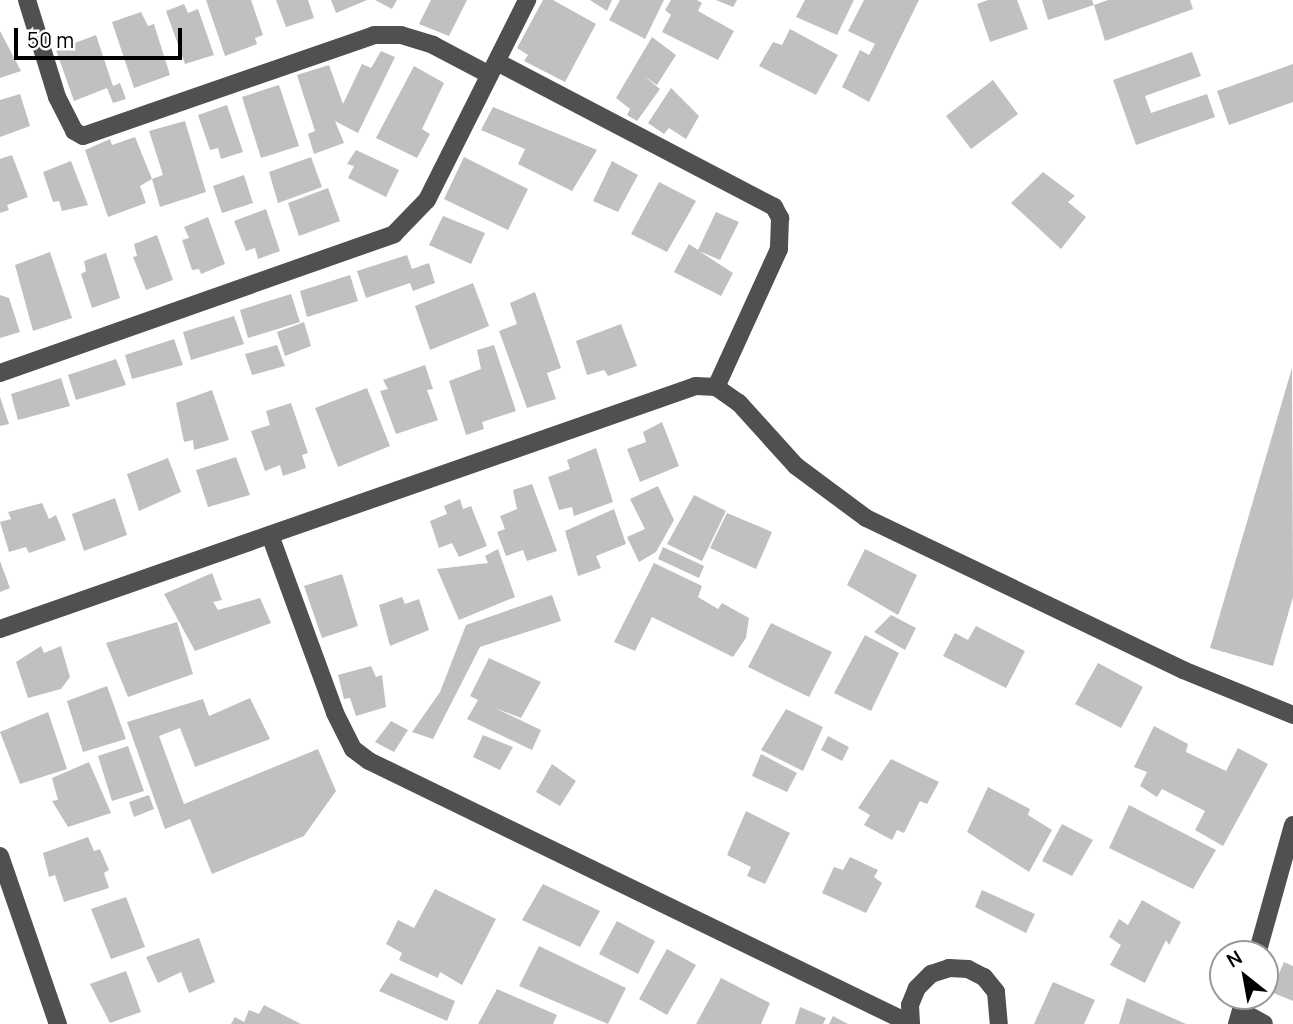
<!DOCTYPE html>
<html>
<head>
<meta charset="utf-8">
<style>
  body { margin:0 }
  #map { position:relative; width:1293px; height:1024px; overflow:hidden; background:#fff; font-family:Manrope,sans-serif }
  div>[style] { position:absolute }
  .building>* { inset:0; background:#c0c0c0 }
  .minor>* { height:18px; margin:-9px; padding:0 9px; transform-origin:9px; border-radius:9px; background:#505050 }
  span { translate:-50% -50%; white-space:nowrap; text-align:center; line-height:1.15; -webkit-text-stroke:7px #fff; paint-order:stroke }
  .north { position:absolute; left:1209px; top:940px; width:70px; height:70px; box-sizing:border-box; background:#fff; border:2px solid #999; border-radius:50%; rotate:329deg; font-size:19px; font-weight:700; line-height:28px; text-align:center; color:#000 }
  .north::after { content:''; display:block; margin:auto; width:24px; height:32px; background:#000; clip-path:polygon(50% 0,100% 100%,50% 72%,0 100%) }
  .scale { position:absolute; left:14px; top:28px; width:168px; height:32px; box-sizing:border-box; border:4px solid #000; border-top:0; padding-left:9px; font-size:21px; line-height:24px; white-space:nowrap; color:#000; -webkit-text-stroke:5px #fff; paint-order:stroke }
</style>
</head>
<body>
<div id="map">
  <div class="building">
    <i style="clip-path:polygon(206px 0,251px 0,263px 35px,255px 38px,257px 44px,225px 56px)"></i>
    <i style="clip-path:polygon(276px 0,308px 0,314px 18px,286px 27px)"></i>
    <i style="clip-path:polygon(331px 0,367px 0,336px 13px)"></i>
    <i style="clip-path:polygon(375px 0,397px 0,392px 9px)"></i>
    <i style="clip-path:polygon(431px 0,467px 0,449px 36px,419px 24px)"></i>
    <i style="clip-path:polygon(543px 0,553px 0,596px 24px,565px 82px,524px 61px,528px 55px,517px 48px)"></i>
    <i style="clip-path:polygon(590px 0,612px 0,607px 11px)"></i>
    <i style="clip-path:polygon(620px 0,664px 0,645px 39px,609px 20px)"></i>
    <i style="clip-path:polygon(671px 0,697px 0,702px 3px,698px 11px,734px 31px,718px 60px,662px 32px,671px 15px,665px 10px)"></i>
    <i style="clip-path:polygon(716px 0,737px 0,733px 7px)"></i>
    <i style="clip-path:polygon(805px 0,854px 0,837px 35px,796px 17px)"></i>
    <i style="clip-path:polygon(864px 0,919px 0,869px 102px,842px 87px,860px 50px,869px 55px,875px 44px,848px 31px)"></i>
    <i style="clip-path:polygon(988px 0,1017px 0,1028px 29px,990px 42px,977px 4px)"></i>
    <i style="clip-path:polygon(1042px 0,1092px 0,1094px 5px,1048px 20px)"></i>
    <i style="clip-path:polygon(1108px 0,1190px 0,1193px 9px,1105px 41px,1094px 5px)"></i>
    <i style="clip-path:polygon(184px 4px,188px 13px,198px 9px,214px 55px,185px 64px,166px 11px)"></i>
    <i style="clip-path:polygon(141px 12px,148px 26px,154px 24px,170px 75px,134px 88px,112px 22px)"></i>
    <i style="clip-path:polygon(790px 29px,838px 55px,816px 95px,759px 66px,773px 42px,782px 45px)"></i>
    <i style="clip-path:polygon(0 31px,21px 71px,0 78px)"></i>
    <i style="clip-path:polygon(96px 35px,113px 86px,120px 83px,126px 99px,113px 103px,107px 88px,74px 101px,56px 50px)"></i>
    <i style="clip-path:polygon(652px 37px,676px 55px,657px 85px,644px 76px,660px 89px,637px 121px,627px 115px,630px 109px,616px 98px)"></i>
    <i style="clip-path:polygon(381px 51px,395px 57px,358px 133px,335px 121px,344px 143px,314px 154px,308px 134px,315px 131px,297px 75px,329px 65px,343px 104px,362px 64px,371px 68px)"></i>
    <i style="clip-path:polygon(1192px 52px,1201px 76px,1145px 96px,1151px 113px,1207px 94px,1215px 117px,1136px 145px,1113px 80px)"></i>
    <i style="clip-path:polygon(1293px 64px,1293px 102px,1229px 125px,1217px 91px)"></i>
    <i style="clip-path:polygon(414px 66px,444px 83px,422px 129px,430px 134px,417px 158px,376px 138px)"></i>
    <i style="clip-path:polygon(993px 80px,1018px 114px,971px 149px,946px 116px)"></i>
    <i style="clip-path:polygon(279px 85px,299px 146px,261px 158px,242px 97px)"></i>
    <i style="clip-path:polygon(671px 88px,699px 116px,686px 139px,669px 128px,664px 134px,648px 123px)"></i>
    <i style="clip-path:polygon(20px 94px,30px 126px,0 137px,0 100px)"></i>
    <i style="clip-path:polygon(227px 105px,243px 152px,221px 159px,218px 148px,210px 150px,198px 115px)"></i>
    <i style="clip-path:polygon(493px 107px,597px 150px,572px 191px,518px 164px,525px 149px,481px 130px)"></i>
    <i style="clip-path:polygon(185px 121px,206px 192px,160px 207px,152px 179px,140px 186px,146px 203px,108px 217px,85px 150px,110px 139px,112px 145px,135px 137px,152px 179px,163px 175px,149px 131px)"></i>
    <i style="clip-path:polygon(356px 150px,399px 170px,386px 197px,348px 178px,354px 166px,347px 164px)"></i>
    <i style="clip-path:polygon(12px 155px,28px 197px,7px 205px,9px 210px,0 213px,0 159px)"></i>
    <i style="clip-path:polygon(311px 157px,322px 187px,278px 203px,269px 172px)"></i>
    <i style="clip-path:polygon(464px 157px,528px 189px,508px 230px,444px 199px)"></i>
    <i style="clip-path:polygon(71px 161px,88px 205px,62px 211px,59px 201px,53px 202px,43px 172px)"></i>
    <i style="clip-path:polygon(612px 161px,638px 175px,618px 212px,593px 201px)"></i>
    <i style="clip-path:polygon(1043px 172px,1075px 196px,1068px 202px,1086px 217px,1061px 249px,1011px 203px)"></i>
    <i style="clip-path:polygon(244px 175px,253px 203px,222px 213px,213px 186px)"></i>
    <i style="clip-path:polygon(659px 182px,696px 201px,667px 252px,631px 234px)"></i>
    <i style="clip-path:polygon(328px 188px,340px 221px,299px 236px,288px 203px)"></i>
    <i style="clip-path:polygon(266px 209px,280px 251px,258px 259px,255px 248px,246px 251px,234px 221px)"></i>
    <i style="clip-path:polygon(716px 212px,739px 222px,720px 260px,699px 251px,733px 273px,721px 296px,674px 272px,689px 244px,698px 250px)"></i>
    <i style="clip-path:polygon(443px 216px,485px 233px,471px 264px,429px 245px)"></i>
    <i style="clip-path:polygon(208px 217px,225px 264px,201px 274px,199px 269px,192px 270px,182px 240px,189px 238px,184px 227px)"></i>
    <i style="clip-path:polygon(157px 235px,173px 280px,146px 290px,133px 257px,137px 256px,134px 244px)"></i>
    <i style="clip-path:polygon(50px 252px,72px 318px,33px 331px,15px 265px)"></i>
    <i style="clip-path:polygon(106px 253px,120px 298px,92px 308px,81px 274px,86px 271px,84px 261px)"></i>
    <i style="clip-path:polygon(407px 255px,412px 269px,429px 263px,435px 283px,413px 291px,410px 283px,366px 298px,357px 271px)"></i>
    <i style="clip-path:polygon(350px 275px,358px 301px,307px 317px,300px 291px)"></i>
    <i style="clip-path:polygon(473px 283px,489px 326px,430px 350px,415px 306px)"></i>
    <i style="clip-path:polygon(535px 292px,561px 368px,547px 373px,556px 399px,527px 408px,499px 331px,517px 324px,510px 303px)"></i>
    <i style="clip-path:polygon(291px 294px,300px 322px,248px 338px,240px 310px)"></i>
    <i style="clip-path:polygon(0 295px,9px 298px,20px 332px,0 338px)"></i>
    <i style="clip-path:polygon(234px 316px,244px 344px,191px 360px,183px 332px)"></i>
    <i style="clip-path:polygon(304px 322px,311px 346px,285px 356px,277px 332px)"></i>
    <i style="clip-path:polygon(621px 324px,637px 366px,608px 376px,604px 370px,587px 375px,576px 341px)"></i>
    <i style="clip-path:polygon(174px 339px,183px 365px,132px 379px,125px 355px)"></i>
    <i style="clip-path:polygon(277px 345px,285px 366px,252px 375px,245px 354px)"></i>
    <i style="clip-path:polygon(494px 345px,516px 411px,482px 422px,484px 429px,466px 435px,449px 381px,481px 369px,477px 350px)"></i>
    <i style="clip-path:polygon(116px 359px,126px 385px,76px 400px,68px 375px)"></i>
    <i style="clip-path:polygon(425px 365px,433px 389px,427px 390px,438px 420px,396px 434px,380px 391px,388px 389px,383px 380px)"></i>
    <i style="clip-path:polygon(1292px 368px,1293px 597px,1273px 666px,1210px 648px)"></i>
    <i style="clip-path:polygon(61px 378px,70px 406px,18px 420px,11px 394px)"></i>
    <i style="clip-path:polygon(367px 388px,390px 446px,338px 467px,315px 408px)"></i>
    <i style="clip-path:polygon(212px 390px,229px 440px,194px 450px,193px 440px,184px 442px,176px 403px)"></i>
    <i style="clip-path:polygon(0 397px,9px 424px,0 426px)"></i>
    <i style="clip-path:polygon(291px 403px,308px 453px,302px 455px,306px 468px,283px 476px,280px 465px,265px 471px,251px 431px,270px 425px,266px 411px)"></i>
    <i style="clip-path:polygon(662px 422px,679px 466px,640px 482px,627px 449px,646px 442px,643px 432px)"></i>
    <i style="clip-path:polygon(596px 448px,613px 502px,574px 516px,572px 507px,559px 510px,548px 477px,570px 469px,567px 460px)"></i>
    <i style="clip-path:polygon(236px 457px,250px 495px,208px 507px,196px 470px)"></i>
    <i style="clip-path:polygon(168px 458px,181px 492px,139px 511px,127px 474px)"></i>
    <i style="clip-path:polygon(532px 484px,557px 551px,527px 561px,523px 550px,506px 556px,497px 532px,505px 529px,500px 516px,517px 509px,513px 490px)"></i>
    <i style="clip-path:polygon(658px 486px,674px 520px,656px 552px,639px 562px,627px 537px,645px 529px,630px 499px)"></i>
    <i style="clip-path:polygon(694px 495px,726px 511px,702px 561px,667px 544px)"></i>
    <i style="clip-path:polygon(115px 498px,127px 535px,84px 551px,72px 514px)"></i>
    <i style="clip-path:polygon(460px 499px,463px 509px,471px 506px,487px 546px,459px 557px,452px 543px,439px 548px,430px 521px,447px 514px,444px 506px)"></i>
    <i style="clip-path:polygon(42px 503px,49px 519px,56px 515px,66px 540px,29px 553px,26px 547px,9px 552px,0 522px,11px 519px,8px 512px)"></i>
    <i style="clip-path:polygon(614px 509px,626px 544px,596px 556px,601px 568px,578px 576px,565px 531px)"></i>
    <i style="clip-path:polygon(727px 513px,772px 532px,756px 569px,710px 548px)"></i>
    <i style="clip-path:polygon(663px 547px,704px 566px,699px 578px,658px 559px)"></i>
    <i style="clip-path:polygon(498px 549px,515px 597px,459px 620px,437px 569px,488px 563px,485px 556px)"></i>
    <i style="clip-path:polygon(865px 549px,917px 575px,898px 615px,847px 585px)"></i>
    <i style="clip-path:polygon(0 561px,10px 588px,0 592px)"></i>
    <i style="clip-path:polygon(654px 563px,702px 586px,698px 597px,718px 609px,722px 603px,749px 618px,746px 638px,733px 657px,652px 617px,635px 651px,614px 642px)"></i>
    <i style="clip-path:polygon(212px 573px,222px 600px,213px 602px,218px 610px,260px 598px,271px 623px,195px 651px,164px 594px)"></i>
    <i style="clip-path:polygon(342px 574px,358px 626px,322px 638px,304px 586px)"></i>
    <i style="clip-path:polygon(552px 595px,561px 621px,480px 647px,433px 739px,412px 732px,440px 692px,466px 625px)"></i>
    <i style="clip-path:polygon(402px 597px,405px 604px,419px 599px,429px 630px,390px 646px,379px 605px)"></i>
    <i style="clip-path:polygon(891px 615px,916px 628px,905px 650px,874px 632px)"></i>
    <i style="clip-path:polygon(177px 622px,193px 674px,128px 697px,106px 643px)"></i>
    <i style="clip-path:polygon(771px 623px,832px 652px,809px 697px,748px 667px)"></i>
    <i style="clip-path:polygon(976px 626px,1025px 651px,1006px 688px,943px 656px,955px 633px,968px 640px)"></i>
    <i style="clip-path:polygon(865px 635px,899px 653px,871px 711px,834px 693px)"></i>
    <i style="clip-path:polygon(41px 646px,44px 653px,61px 646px,70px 677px,61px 689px,28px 698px,16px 662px)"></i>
    <i style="clip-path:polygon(489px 658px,541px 682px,521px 718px,495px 708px,541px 730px,532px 750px,467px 719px,478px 700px,470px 696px)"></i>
    <i style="clip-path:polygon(1098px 663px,1143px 687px,1121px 728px,1075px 704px)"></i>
    <i style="clip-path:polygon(371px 666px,376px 677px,382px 675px,386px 707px,356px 716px,350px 698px,344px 699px,338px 675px)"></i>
    <i style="clip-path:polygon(107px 686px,126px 739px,83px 752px,67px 701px)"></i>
    <i style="clip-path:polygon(250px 698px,270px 739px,195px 767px,180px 728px,159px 736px,184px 804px,318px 749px,336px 791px,304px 836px,212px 874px,190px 819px,165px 829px,127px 722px,203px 699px,209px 716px)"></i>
    <i style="clip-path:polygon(786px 709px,823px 727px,803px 771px,761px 750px)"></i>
    <i style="clip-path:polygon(48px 712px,67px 769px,20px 784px,0 732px)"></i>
    <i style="clip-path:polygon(391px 721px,408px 730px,394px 752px,375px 742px)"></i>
    <i style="clip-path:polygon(1154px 726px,1188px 744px,1186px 752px,1226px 771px,1238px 748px,1268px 764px,1223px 846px,1195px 830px,1205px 811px,1162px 789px,1157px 797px,1140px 786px,1147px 772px,1134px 767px)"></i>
    <i style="clip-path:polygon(483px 735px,513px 747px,500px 770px,473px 757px)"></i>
    <i style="clip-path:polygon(828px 736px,849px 747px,842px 761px,821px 750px)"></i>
    <i style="clip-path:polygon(128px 746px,144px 791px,112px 801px,98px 756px)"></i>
    <i style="clip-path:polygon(761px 754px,797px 773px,787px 792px,752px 776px)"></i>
    <i style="clip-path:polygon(891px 759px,939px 782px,927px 804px,920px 801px,904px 833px,897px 830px,892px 840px,864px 825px,870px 815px,858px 808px)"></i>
    <i style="clip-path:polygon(89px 762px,111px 813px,68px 827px,52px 801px,58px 800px,52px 778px)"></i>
    <i style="clip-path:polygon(552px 764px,576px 781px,560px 806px,536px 792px)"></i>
    <i style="clip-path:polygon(988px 787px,1030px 809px,1028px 815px,1052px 830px,1029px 872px,967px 832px)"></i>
    <i style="clip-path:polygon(149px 795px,154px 809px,134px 817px,129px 802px)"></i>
    <i style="clip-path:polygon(1129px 805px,1216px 850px,1193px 889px,1109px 848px)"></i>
    <i style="clip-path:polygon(746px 811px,790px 833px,765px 884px,747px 876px,751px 867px,727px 855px)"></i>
    <i style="clip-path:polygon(1062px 824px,1093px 840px,1072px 876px,1042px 861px)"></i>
    <i style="clip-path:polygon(88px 837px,94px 851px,100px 849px,109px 870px,104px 873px,109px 888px,64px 902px,55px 875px,49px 877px,43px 853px)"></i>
    <i style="clip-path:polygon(850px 857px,878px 870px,874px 877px,882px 883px,866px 913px,822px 893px,834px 867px,843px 870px)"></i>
    <i style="clip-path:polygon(543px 884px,600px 911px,580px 947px,522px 920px)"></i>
    <i style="clip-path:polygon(435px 889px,496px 919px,462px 985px,440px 972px,438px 978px,399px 960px,402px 953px,386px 944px,398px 920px,414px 928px)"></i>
    <i style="clip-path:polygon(982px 890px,1035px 914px,1026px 933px,975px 907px)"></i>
    <i style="clip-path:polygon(126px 897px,145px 947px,111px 959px,91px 909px)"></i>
    <i style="clip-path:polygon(1142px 900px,1181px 922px,1169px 945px,1166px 940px,1145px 983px,1110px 965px,1121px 945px,1109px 937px,1119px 919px,1128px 925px)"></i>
    <i style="clip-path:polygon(617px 921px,655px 941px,638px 974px,599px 954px)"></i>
    <i style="clip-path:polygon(199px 938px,215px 982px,189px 993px,181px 972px,158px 983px,146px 957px)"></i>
    <i style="clip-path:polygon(539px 946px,626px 988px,608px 1024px,519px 986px)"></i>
    <i style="clip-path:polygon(667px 949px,696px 965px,667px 1015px,639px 999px)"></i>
    <i style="clip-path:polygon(1284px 962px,1293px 966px,1293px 1001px,1271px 992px)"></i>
    <i style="clip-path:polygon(126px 971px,141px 1012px,110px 1023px,90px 984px)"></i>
    <i style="clip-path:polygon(391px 973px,455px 1001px,447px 1021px,379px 991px)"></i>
    <i style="clip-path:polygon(721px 978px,770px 1003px,761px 1024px,696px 1024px)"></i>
    <i style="clip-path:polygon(1053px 982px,1095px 1000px,1084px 1024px,1034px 1024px)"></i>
    <i style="clip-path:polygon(497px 989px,557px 1015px,553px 1024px,478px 1024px)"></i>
    <i style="clip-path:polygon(1127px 998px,1186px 1024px,1119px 1024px)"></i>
    <i style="clip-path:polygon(264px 1005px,301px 1024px,231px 1024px,235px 1017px,244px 1022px,249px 1010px,259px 1014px)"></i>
    <i style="clip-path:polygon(800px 1007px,826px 1018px,823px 1024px,795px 1024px)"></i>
    <i style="clip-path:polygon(833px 1016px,848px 1024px,829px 1024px)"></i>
  </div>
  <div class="minor">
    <i style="left:27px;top:0;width:102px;rotate:72.8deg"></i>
    <i style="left:57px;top:97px;width:38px;rotate:63deg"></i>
    <i style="left:74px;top:131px;width:10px;rotate:29deg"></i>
    <i style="left:83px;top:136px;width:308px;rotate:-19.1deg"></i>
    <i style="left:374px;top:35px;width:27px"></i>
    <i style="left:401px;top:35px;width:34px;rotate:17deg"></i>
    <i style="left:433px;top:45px;width:64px;rotate:27.8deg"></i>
    <i style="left:497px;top:62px;width:313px;rotate:27.6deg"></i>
    <i style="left:774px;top:207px;width:13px;rotate:61deg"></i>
    <i style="left:780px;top:218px;width:31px;rotate:92deg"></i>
    <i style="left:779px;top:249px;width:152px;rotate:114.5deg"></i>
    <i style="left:0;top:373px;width:418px;rotate:-19.4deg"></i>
    <i style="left:394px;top:234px;width:47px;rotate:-45.9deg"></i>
    <i style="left:427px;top:200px;width:224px;rotate:-63.4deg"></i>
    <i style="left:270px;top:535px;width:189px;rotate:69.9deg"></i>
    <i style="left:335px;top:713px;width:40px;rotate:63.4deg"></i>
    <i style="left:353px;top:749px;width:20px;rotate:37deg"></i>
    <i style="left:369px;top:761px;width:602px;rotate:25.88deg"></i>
    <i style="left:0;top:629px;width:737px;rotate:-19.25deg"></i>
    <i style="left:696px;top:386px;width:20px;rotate:3deg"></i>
    <i style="left:716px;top:387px;width:28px;rotate:35deg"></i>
    <i style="left:739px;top:403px;width:85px;rotate:47.9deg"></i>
    <i style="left:796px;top:466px;width:87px;rotate:36.6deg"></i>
    <i style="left:866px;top:518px;width:352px;rotate:25.6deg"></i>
    <i style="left:1183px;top:670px;width:119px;rotate:22.2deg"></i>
    <i style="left:0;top:856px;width:178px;rotate:71deg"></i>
    <i style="left:1257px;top:954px;width:134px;rotate:-74.4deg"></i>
    <i style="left:1241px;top:1011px;width:26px;rotate:29deg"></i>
    <i style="left:911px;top:1024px;width:19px;rotate:-93deg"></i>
    <i style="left:910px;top:1005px;width:18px;rotate:-68deg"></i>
    <i style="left:917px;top:988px;width:20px;rotate:-45deg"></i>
    <i style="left:931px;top:974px;width:19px;rotate:-18deg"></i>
    <i style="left:949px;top:968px;width:19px;rotate:3deg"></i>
    <i style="left:968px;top:969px;width:18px;rotate:27deg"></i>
    <i style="left:984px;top:977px;width:19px;rotate:51deg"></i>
    <i style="left:996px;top:992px;width:32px;rotate:85deg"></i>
    <i style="left:1237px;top:1024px;width:29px;rotate:-74deg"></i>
  </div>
  <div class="north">N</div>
  <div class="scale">50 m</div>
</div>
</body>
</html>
